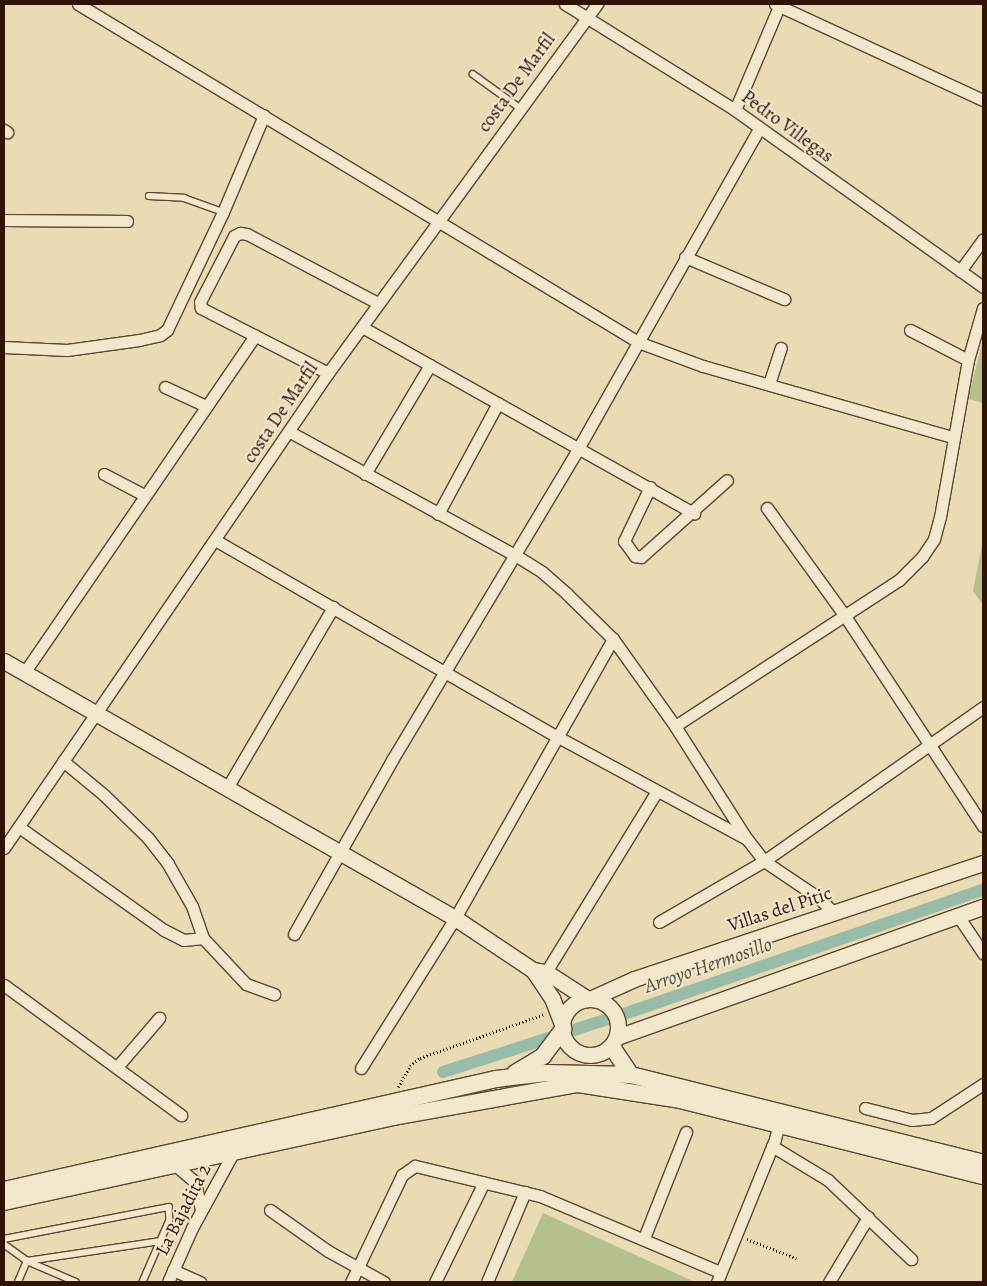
<!DOCTYPE html>
<html>
<head>
<meta charset="utf-8">
<style>
  body { margin:0 }
  #map { position:relative; width:987px; height:1286px; overflow:hidden; background:#e9dbb3; font-family:Alegreya,serif }
  div>[style] { position:absolute }
  .green>* { inset:0; background:#b4c18e }
  .canal>* { height:12px; margin:-6px; padding:0 6px; transform-origin:6px; border-radius:6px; background:#99bca8 }
  .path>* { height:2.5px; margin-top:-1.25px; transform-origin:0; background:repeating-linear-gradient(90deg,#311306 0 1px,transparent 0 3.5px) }
  .roads { filter:drop-shadow(1px 0 #5f4531) drop-shadow(-1px 0 #5f4531) drop-shadow(0 1px #5f4531) drop-shadow(0 -1px #5f4531) }
  .service>* { height:5.5px; margin:-2.75px; padding:0 2.75px; transform-origin:2.75px; border-radius:2.75px; background:#f1e8ce }
  .minor>* { height:11px; margin:-5.5px; padding:0 5.5px; transform-origin:5.5px; border-radius:5.5px; background:#f1e8ce }
  .tertiary>* { height:15px; margin:-7.5px; padding:0 7.5px; transform-origin:7.5px; border-radius:7.5px; background:#f1e8ce }
  .tertiary>.ring { margin:-7.5px; padding:0; box-sizing:content-box; background:none; border:15px solid #f1e8ce; border-radius:50% }
  .secondary>* { height:16px; margin:-8px; padding:0 8px; transform-origin:8px; border-radius:8px; background:#f1e8ce }
  span { translate:-50% -50%; white-space:nowrap; text-align:center; line-height:1.15; -webkit-text-stroke:4px #f1e8ce; paint-order:stroke }
  .street-label { font-size:19px; color:#311306 }
  .water-label { font-size:20px; color:#554e3f; font-style:italic }
  .frame { position:absolute; inset:0; border:5px solid #311306; pointer-events:none }
</style>
</head>
<body>
<div id="map">
  <div class="green">
    <i style="clip-path:polygon(983px 340px,983px 403px,968px 399px)"></i>
    <i style="clip-path:polygon(983px 540px,983px 605px,973px 591px)"></i>
    <i style="clip-path:polygon(543px 1213px,695px 1282px,512px 1282px)"></i>
  </div>
  <div class="canal">
    <i style="left:443px;top:1072px;width:196px;rotate:-17.8deg"></i>
    <i style="left:630px;top:1012px;width:373px;rotate:-19.1deg"></i>
  </div>
  <div class="path">
    <i style="left:398px;top:1087px;width:24px;rotate:-60deg"></i>
    <i style="left:410px;top:1066px;width:13px;rotate:-39deg"></i>
    <i style="left:420px;top:1058px;width:133px;rotate:-19.4deg"></i>
    <i style="left:747px;top:1239px;width:53px;rotate:21.2deg"></i>
  </div>
  <div class="roads">
    <div class="service">
      <i style="left:473px;top:74px;width:58px;rotate:35.9deg"></i>
      <i style="left:149px;top:196px;width:35px;rotate:3deg"></i>
      <i style="left:184px;top:198px;width:41px;rotate:19.7deg"></i>
      <i style="left:4px;top:1239px;width:168px;rotate:-11deg"></i>
      <i style="left:169px;top:1207px;width:13px;rotate:86deg"></i>
      <i style="left:170px;top:1220px;width:68px;rotate:113.5deg"></i>
      <i style="left:4px;top:1244px;width:29px;rotate:36deg"></i>
      <i style="left:27px;top:1261px;width:53px;rotate:23.2deg"></i>
      <i style="left:18px;top:1282px;width:23px;rotate:-67deg"></i>
      <i style="left:27px;top:1261px;width:135px;rotate:-8.5deg"></i>
    </div>
    <div class="minor">
      <i style="left:78px;top:4px;width:654px;rotate:31.11deg"></i>
      <i style="left:638px;top:342px;width:69px;rotate:20.3deg"></i>
      <i style="left:703px;top:366px;width:260px;rotate:15.9deg"></i>
      <i style="left:565px;top:4px;width:200px;rotate:31.9deg"></i>
      <i style="left:735px;top:110px;width:305px;rotate:35.5deg"></i>
      <i style="left:775px;top:4px;width:229px;rotate:24.8deg"></i>
      <i style="left:735px;top:110px;width:115px;rotate:-67deg"></i>
      <i style="left:4px;top:130px;width:4px;rotate:34deg"></i>
      <i style="left:4px;top:220px;width:123px;rotate:0.5deg"></i>
      <i style="left:685px;top:257px;width:108px;rotate:23deg"></i>
      <i style="left:960px;top:271px;width:39px;rotate:-54deg"></i>
      <i style="left:362px;top:327px;width:381px;rotate:29.3deg"></i>
      <i style="left:910px;top:330px;width:65px;rotate:27.3deg"></i>
      <i style="left:4px;top:347px;width:63px;rotate:2.7deg"></i>
      <i style="left:67px;top:350px;width:73px;rotate:-7.9deg"></i>
      <i style="left:139px;top:340px;width:22px;rotate:-13deg"></i>
      <i style="left:160px;top:335px;width:9px;rotate:-36deg"></i>
      <i style="left:167px;top:330px;width:131px;rotate:-64.6deg"></i>
      <i style="left:223px;top:212px;width:105px;rotate:-67.1deg"></i>
      <i style="left:328px;top:373px;width:143px;rotate:-152.9deg"></i>
      <i style="left:201px;top:308px;width:6px;rotate:-99deg"></i>
      <i style="left:200px;top:302px;width:74px;rotate:-62.7deg"></i>
      <i style="left:234px;top:236px;width:7px;rotate:-27deg"></i>
      <i style="left:240px;top:233px;width:7px;rotate:8deg"></i>
      <i style="left:247px;top:234px;width:148px;rotate:27.8deg"></i>
      <i style="left:769px;top:384px;width:38px;rotate:-72deg"></i>
      <i style="left:165px;top:387px;width:45px;rotate:24.9deg"></i>
      <i style="left:290px;top:432px;width:256px;rotate:28.7deg"></i>
      <i style="left:515px;top:555px;width:32px;rotate:32deg"></i>
      <i style="left:542px;top:572px;width:33px;rotate:41deg"></i>
      <i style="left:567px;top:594px;width:64px;rotate:44.4deg"></i>
      <i style="left:613px;top:639px;width:107px;rotate:54.5deg"></i>
      <i style="left:675px;top:726px;width:133px;rotate:57.6deg"></i>
      <i style="left:104px;top:474px;width:45px;rotate:27.7deg"></i>
      <i style="left:365px;top:474px;width:127px;rotate:-59.2deg"></i>
      <i style="left:650px;top:487px;width:60px;rotate:115.7deg"></i>
      <i style="left:624px;top:541px;width:19px;rotate:54deg"></i>
      <i style="left:635px;top:556px;width:6px;rotate:9deg"></i>
      <i style="left:641px;top:557px;width:115px;rotate:-41.8deg"></i>
      <i style="left:767px;top:508px;width:133px;rotate:54.2deg"></i>
      <i style="left:845px;top:616px;width:251px;rotate:56.7deg"></i>
      <i style="left:438px;top:514px;width:126px;rotate:-61.6deg"></i>
      <i style="left:215px;top:540px;width:396px;rotate:29.9deg"></i>
      <i style="left:558px;top:737px;width:215px;rotate:28.4deg"></i>
      <i style="left:747px;top:839px;width:28px;rotate:52deg"></i>
      <i style="left:764px;top:861px;width:66px;rotate:33.9deg"></i>
      <i style="left:819px;top:898px;width:21px;rotate:45deg"></i>
      <i style="left:24px;top:673px;width:409px;rotate:-55.6deg"></i>
      <i style="left:675px;top:726px;width:267px;rotate:-33.1deg"></i>
      <i style="left:899px;top:580px;width:33px;rotate:-45deg"></i>
      <i style="left:922px;top:557px;width:22px;rotate:-56deg"></i>
      <i style="left:934px;top:539px;width:23px;rotate:-75deg"></i>
      <i style="left:940px;top:517px;width:159px;rotate:-79.9deg"></i>
      <i style="left:968px;top:360px;width:54px;rotate:-73.9deg"></i>
      <i style="left:63px;top:761px;width:53px;rotate:39.7deg"></i>
      <i style="left:104px;top:795px;width:62px;rotate:44.3deg"></i>
      <i style="left:148px;top:838px;width:33px;rotate:52deg"></i>
      <i style="left:168px;top:864px;width:48px;rotate:60.3deg"></i>
      <i style="left:192px;top:906px;width:34px;rotate:71deg"></i>
      <i style="left:203px;top:938px;width:63px;rotate:46.9deg"></i>
      <i style="left:246px;top:984px;width:30px;rotate:20deg"></i>
      <i style="left:227px;top:788px;width:210px;rotate:-59.6deg"></i>
      <i style="left:19px;top:827px;width:178px;rotate:35.4deg"></i>
      <i style="left:164px;top:930px;width:22px;rotate:27deg"></i>
      <i style="left:184px;top:940px;width:19px;rotate:-6deg"></i>
      <i style="left:4px;top:848px;width:575px;rotate:-55.7deg"></i>
      <i style="left:328px;top:373px;width:457px;rotate:-53.9deg"></i>
      <i style="left:958px;top:916px;width:45px;rotate:56deg"></i>
      <i style="left:659px;top:922px;width:121px;rotate:-30.2deg"></i>
      <i style="left:764px;top:861px;width:268px;rotate:-35.1deg"></i>
      <i style="left:294px;top:934px;width:200px;rotate:-60.6deg"></i>
      <i style="left:392px;top:760px;width:365px;rotate:-59.1deg"></i>
      <i style="left:579px;top:447px;width:364px;rotate:-60.5deg"></i>
      <i style="left:546px;top:972px;width:212px;rotate:-58.5deg"></i>
      <i style="left:4px;top:985px;width:220px;rotate:36.3deg"></i>
      <i style="left:117px;top:1067px;width:65px;rotate:-49.4deg"></i>
      <i style="left:361px;top:1068px;width:177px;rotate:-57.9deg"></i>
      <i style="left:455px;top:918px;width:321px;rotate:-60.5deg"></i>
      <i style="left:865px;top:1108px;width:49px;rotate:14.3deg"></i>
      <i style="left:912px;top:1120px;width:19px;rotate:-6deg"></i>
      <i style="left:931px;top:1118px;width:62px;rotate:-33.2deg"></i>
      <i style="left:772px;top:1146px;width:66px;rotate:31.3deg"></i>
      <i style="left:828px;top:1180px;width:115px;rotate:43.6deg"></i>
      <i style="left:175px;top:1165px;width:26px;rotate:40deg"></i>
      <i style="left:195px;top:1182px;width:29px;rotate:78deg"></i>
      <i style="left:270px;top:1210px;width:71px;rotate:35.3deg"></i>
      <i style="left:328px;top:1251px;width:64px;rotate:29deg"></i>
      <i style="left:644px;top:1238px;width:114px;rotate:-68.4deg"></i>
      <i style="left:173px;top:1270px;width:30px;rotate:24deg"></i>
      <i style="left:168px;top:1282px;width:59px;rotate:-66deg"></i>
      <i style="left:192px;top:1228px;width:85px;rotate:-61.3deg"></i>
      <i style="left:351px;top:1282px;width:119px;rotate:-64.5deg"></i>
      <i style="left:402px;top:1175px;width:16px;rotate:-35deg"></i>
      <i style="left:415px;top:1166px;width:129px;rotate:13.5deg"></i>
      <i style="left:540px;top:1196px;width:195px;rotate:22.9deg"></i>
      <i style="left:435px;top:1282px;width:111px;rotate:-63.9deg"></i>
      <i style="left:487px;top:1282px;width:98px;rotate:-67.1deg"></i>
      <i style="left:717px;top:1282px;width:154px;rotate:-67.9deg"></i>
      <i style="left:775px;top:1139px;width:21px;rotate:-76deg"></i>
      <i style="left:829px;top:1282px;width:76px;rotate:-59deg"></i>
    </div>
    <div class="tertiary">
      <i style="left:4px;top:661px;width:519px;rotate:29.68deg"></i>
      <i style="left:455px;top:918px;width:94px;rotate:33.7deg"></i>
      <i style="left:533px;top:970px;width:13px;rotate:9deg"></i>
      <i style="left:546px;top:972px;width:48px;rotate:33deg"></i>
      <i style="left:533px;top:970px;width:34px;rotate:56deg"></i>
      <i style="left:552px;top:998px;width:30px;rotate:69deg"></i>
      <i style="left:592px;top:998px;width:46px;rotate:-24.3deg"></i>
      <i style="left:634px;top:979px;width:368px;rotate:-18.4deg"></i>
      <i class="ring" style="left:562px;top:999px;width:41px;height:41px"></i>
      <i style="left:617px;top:1037px;width:388px;rotate:-19.6deg"></i>
    </div>
    <div class="secondary">
      <i style="left:612px;top:1047px;width:34px;rotate:56deg"></i>
      <i style="left:515px;top:1073px;width:33px;rotate:-31deg"></i>
      <i style="left:543px;top:1056px;width:34px;rotate:-53deg"></i>
      <i style="left:4px;top:1190px;width:504px;rotate:-12.71deg"></i>
      <i style="left:496px;top:1079px;width:51px;rotate:-6.7deg"></i>
      <i style="left:547px;top:1073px;width:84px;rotate:1.4deg"></i>
      <i style="left:631px;top:1075px;width:363px;rotate:14deg"></i>
      <i style="left:4px;top:1202px;width:399px;rotate:-12.3deg"></i>
      <i style="left:394px;top:1117px;width:187px;rotate:-10.2deg"></i>
      <i style="left:578px;top:1084px;width:103px;rotate:8.9deg"></i>
      <i style="left:680px;top:1100px;width:312px;rotate:14.1deg"></i>
    </div>
  </div>
  <div class="street-label">
    <span style="left:517px;top:83px;rotate:-54deg">costa De Marfil</span>
    <span style="left:787px;top:127px;rotate:36deg">Pedro Villegas</span>
    <span style="left:281px;top:413px;rotate:-56deg">costa De Marfil</span>
    <span style="left:780px;top:910px;rotate:-18deg">Villas del Pitic</span>
    <span style="left:184px;top:1210px;rotate:-63deg">La Bajadita 2</span>
  </div>
  <div class="water-label">
    <span style="left:708px;top:965px;rotate:-19deg">Arroyo Hermosillo</span>
  </div>
  <div class="frame"></div>
</div>
</body>
</html>
